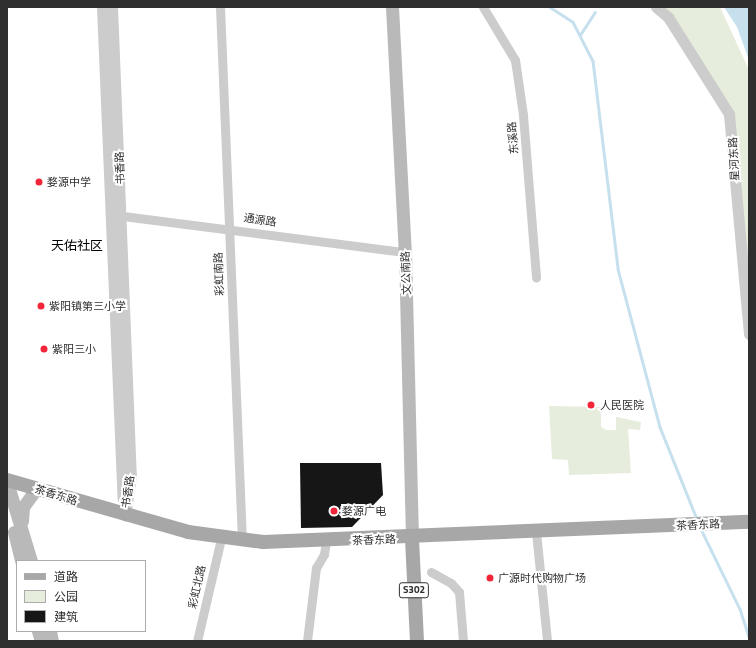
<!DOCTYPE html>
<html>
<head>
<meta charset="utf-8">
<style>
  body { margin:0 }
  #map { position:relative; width:756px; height:648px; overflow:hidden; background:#fff; font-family:"Titillium Web","Noto Sans SC",sans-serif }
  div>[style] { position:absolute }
  .green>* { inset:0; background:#e6eddc }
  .water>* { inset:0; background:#c6e0ee }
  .stream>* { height:2.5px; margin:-1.25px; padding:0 1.25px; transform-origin:1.25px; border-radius:1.25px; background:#c6e0ee }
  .building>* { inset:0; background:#161616 }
  .minor>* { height:9px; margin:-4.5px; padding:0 4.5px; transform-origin:4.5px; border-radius:4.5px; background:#ccc }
  .tertiary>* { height:11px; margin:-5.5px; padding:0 5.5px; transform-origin:5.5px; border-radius:5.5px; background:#ccc }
  .secondary>* { height:13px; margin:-6.5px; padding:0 6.5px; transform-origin:6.5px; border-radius:6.5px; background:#b9b9b9 }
  .primary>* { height:14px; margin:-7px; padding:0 7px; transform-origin:7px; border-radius:7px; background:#a7a7a7 }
  .dots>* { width:11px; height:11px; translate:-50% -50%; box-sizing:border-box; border:2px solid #fff; border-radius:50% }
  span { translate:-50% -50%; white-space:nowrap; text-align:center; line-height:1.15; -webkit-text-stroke:4px #fff; paint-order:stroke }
  .shield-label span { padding:1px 3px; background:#fff; border:1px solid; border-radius:3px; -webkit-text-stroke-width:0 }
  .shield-label { font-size:10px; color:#2f2f2f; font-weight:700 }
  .street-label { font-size:11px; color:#2f2f2f }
  .poi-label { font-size:11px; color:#2f2f2f }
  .left { translate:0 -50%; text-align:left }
  .quarter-label { font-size:13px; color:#000 }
  .frame { position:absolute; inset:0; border:8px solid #2f2f2f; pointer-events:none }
  .legend { position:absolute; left:16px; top:560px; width:130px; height:72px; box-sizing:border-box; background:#fff; border:1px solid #acacac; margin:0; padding:5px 7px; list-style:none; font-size:12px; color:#2f2f2f }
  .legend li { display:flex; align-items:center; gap:8px; height:20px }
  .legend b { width:20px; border:1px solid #acacac }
</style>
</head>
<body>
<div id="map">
  <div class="green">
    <i style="clip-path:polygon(660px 7px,720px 7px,749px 70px,749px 340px,731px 113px)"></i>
    <i style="clip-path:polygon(549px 406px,601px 407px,601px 427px,606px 430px,616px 430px,616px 417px,641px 422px,640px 430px,628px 429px,631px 473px,569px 475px,568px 460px,552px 459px)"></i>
  </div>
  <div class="water">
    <i style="clip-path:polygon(724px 7px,749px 7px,749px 60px,737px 27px)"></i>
  </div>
  <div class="stream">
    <i style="left:550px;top:7px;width:27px;rotate:33deg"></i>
    <i style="left:573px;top:22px;width:44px;rotate:62.9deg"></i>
    <i style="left:593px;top:61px;width:209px;rotate:83.1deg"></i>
    <i style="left:618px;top:269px;width:163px;rotate:75.1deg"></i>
    <i style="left:660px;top:427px;width:99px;rotate:68.1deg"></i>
    <i style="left:580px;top:35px;width:27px;rotate:-57deg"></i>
    <i style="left:701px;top:529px;width:89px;rotate:64deg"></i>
    <i style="left:740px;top:609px;width:28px;rotate:72deg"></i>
  </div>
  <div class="building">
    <i style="clip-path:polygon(300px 463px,381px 463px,383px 495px,352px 527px,301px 528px)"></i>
  </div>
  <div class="minor">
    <i style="left:220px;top:7px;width:534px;rotate:87.64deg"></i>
    <i style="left:483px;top:7px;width:62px;rotate:58.9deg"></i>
    <i style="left:515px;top:60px;width:56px;rotate:81.7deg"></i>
    <i style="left:523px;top:115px;width:163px;rotate:85.4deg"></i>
    <i style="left:115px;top:215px;width:292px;rotate:7.3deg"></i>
    <i style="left:536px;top:532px;width:110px;rotate:84.2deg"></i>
    <i style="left:431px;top:572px;width:23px;rotate:29deg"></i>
    <i style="left:451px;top:583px;width:12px;rotate:48deg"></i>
    <i style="left:459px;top:592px;width:49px;rotate:85.3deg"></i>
    <i style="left:197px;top:641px;width:105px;rotate:-76.8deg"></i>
    <i style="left:307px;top:641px;width:74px;rotate:-83deg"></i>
    <i style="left:316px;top:568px;width:16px;rotate:-60deg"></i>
    <i style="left:324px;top:554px;width:12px;rotate:-81deg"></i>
  </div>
  <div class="tertiary">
    <i style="left:102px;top:7px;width:492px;rotate:87.6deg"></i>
    <i style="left:112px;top:7px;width:468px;rotate:87.7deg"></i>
    <i style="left:131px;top:475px;width:41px;rotate:98.3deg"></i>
    <i style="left:656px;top:7px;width:16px;rotate:40deg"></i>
    <i style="left:668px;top:17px;width:115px;rotate:57.8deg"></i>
    <i style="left:729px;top:114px;width:221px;rotate:84.8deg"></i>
  </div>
  <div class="secondary">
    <i style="left:392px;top:7px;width:245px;rotate:87deg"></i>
    <i style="left:405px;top:252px;width:287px;rotate:88.6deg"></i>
    <i style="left:7px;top:482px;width:83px;rotate:73.1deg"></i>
    <i style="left:22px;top:521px;width:14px;rotate:-86deg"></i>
    <i style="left:23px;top:507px;width:22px;rotate:-54deg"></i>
    <i style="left:14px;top:532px;width:30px;rotate:76deg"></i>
    <i style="left:38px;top:631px;width:10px;rotate:73deg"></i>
    <i style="left:50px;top:631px;width:10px;rotate:79deg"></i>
  </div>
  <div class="primary">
    <i style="left:7px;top:480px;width:188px;rotate:16deg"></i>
    <i style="left:188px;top:532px;width:76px;rotate:7.6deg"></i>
    <i style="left:263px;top:542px;width:486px;rotate:-2.4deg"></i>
    <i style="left:412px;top:539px;width:102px;rotate:87.2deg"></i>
  </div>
  <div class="dots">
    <i style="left:39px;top:182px;background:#f2253b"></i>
    <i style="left:41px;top:306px;background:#f2253b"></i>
    <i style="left:44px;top:349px;background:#f2253b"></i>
    <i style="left:591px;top:405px;background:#f2253b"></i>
    <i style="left:334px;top:511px;background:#f2253b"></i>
    <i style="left:490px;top:578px;background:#f2253b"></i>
  </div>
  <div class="shield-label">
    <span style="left:414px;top:590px">S302</span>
  </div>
  <div class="street-label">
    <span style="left:513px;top:138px;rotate:-95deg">东溪路</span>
    <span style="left:734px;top:159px;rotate:-93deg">星河东路</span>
    <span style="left:120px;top:168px;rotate:-93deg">书香路</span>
    <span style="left:260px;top:220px;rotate:8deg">通源路</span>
    <span style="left:406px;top:273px;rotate:-92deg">文公南路</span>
    <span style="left:219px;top:274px;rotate:-92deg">彩虹南路</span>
    <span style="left:128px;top:492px;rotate:-82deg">书香路</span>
    <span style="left:56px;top:495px;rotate:17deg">茶香东路</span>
    <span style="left:698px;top:525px;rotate:-3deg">茶香东路</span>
    <span style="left:374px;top:540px;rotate:-2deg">茶香东路</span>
    <span style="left:197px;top:587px;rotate:-77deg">彩虹北路</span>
  </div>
  <div class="poi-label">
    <span class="left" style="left:47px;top:182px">婺源中学</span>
    <span class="left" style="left:49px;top:306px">紫阳镇第三小学</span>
    <span class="left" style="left:52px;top:349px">紫阳三小</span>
    <span class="left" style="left:600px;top:405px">人民医院</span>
    <span class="left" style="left:342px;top:511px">婺源广电</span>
    <span class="left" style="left:498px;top:578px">广源时代购物广场</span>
  </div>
  <div class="quarter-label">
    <span style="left:77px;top:245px">天佑社区</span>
  </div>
  <div class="frame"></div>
  <ul class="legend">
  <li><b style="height:5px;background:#a7a7a7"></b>道路</li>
  <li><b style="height:11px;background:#e6eddc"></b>公园</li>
  <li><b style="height:11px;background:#161616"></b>建筑</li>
  </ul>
</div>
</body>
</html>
